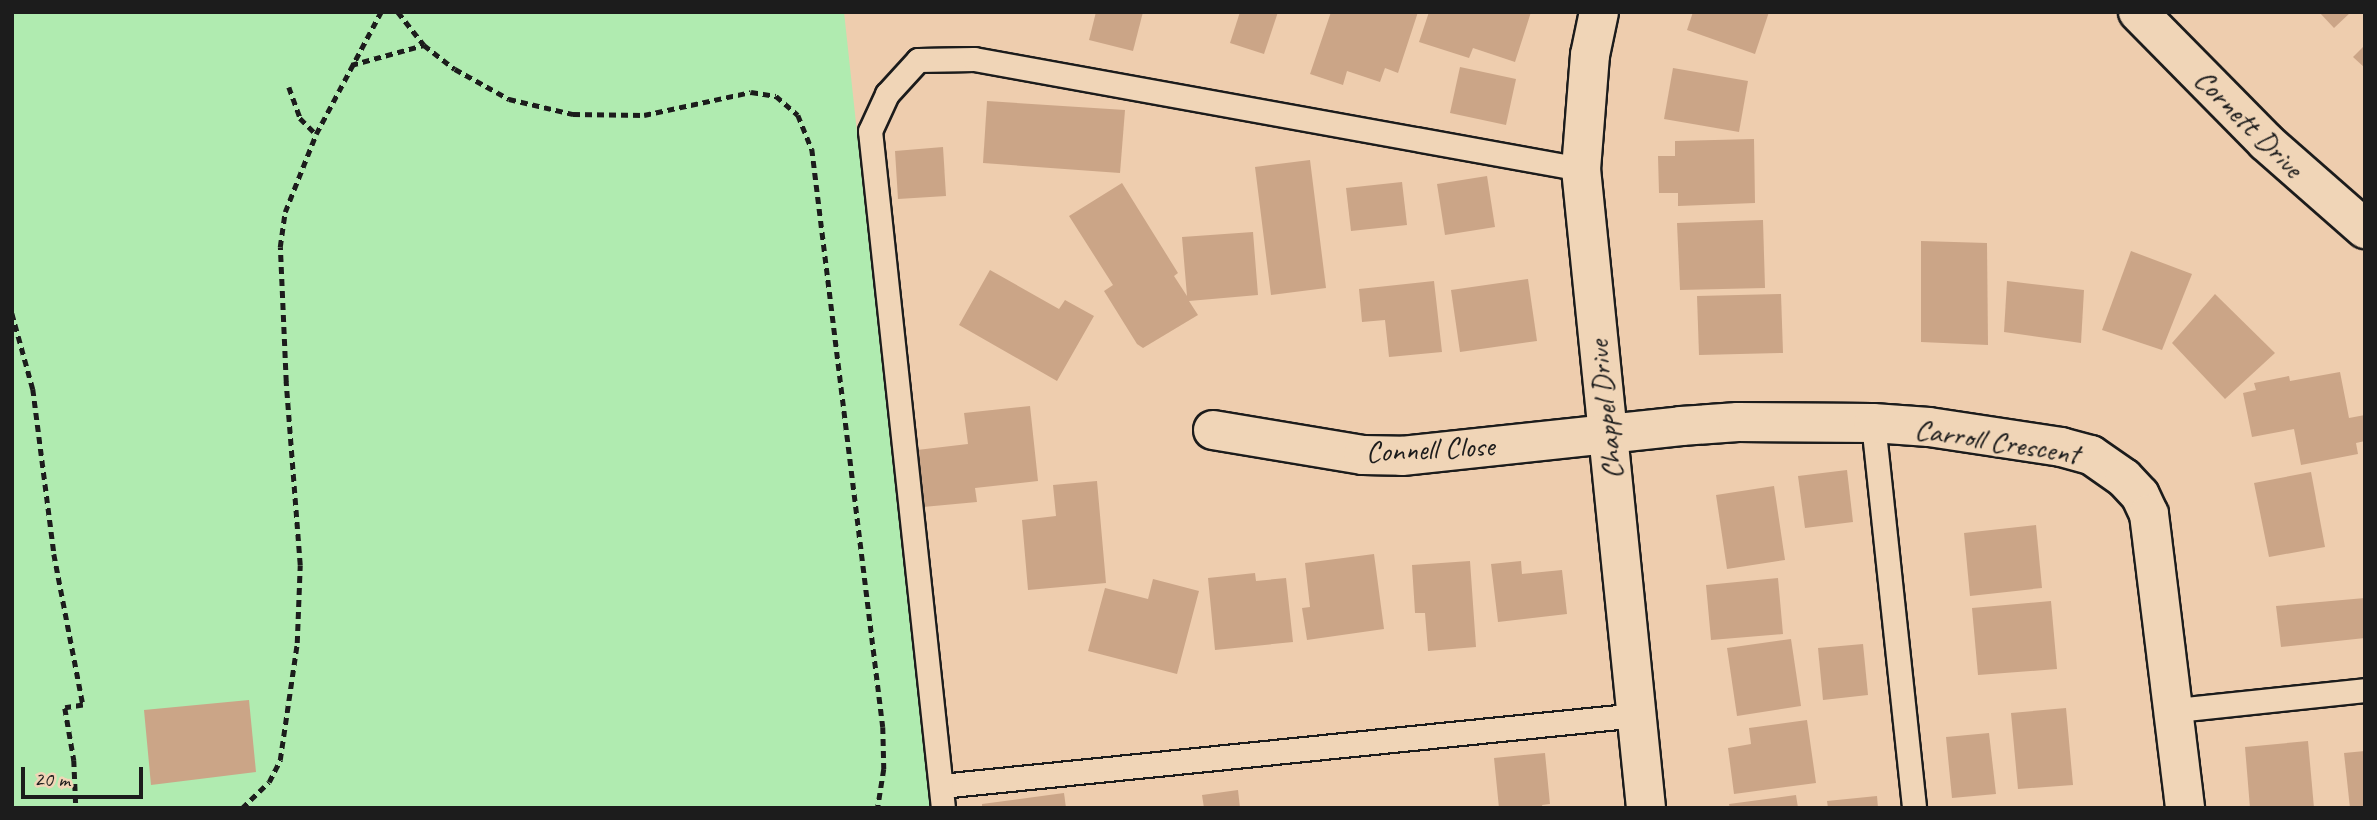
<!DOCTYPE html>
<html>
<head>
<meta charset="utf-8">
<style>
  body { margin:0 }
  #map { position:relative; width:2377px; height:820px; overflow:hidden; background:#eecdae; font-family:Caveat,sans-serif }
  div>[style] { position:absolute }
  .green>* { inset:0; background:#b0ebb0 }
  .building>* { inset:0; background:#cba587 }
  .path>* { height:4.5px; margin-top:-2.25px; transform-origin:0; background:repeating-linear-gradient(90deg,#1c1c1c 0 7px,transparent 0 12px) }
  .roads { filter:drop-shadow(2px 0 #1c1c1c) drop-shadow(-2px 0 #1c1c1c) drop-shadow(0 2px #1c1c1c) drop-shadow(0 -2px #1c1c1c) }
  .lane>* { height:23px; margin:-11.5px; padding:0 11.5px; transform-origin:11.5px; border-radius:11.5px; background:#f0d5b7 }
  .street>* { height:38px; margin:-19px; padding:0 19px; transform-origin:19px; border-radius:19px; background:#f0d5b7 }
  .secondary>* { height:38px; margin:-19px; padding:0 19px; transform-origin:19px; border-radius:19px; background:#f0d5b7 }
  span { translate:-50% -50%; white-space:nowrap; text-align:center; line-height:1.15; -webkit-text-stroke:6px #f0d5b7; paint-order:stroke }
  .street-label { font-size:30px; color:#1c1c1c }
  .frame { position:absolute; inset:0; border:14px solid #1c1c1c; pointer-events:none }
  .scale { position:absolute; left:21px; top:767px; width:122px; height:32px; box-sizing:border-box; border:4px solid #1c1c1c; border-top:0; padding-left:9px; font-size:21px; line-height:24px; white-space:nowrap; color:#1c1c1c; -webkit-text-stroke:5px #f0d5b7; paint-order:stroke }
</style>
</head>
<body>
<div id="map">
  <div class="green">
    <i style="clip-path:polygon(12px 12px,844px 12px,930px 808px,12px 808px)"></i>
  </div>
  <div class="building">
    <i style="clip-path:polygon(1096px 12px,1143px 12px,1133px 51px,1089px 40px)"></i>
    <i style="clip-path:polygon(1240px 12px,1278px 12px,1264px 54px,1230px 43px)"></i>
    <i style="clip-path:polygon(1331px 12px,1418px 12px,1398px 73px,1385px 68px,1380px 82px,1347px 71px,1343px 85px,1310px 74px)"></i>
    <i style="clip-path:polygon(1429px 12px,1531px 12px,1515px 62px,1473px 48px,1469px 58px,1419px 42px)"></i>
    <i style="clip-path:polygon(1693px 12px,1769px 12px,1755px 54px,1687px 30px)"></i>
    <i style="clip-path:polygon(2319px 12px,2351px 12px,2334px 28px)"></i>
    <i style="clip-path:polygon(2365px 45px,2365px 68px,2353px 57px)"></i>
    <i style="clip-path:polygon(1460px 67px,1516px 79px,1506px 125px,1450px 113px)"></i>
    <i style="clip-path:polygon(1673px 68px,1748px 81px,1739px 132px,1664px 119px)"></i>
    <i style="clip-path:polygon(987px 101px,1125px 110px,1120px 173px,983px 163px)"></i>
    <i style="clip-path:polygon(1754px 139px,1755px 203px,1678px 206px,1678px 193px,1659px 193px,1658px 156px,1675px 156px,1675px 141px)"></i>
    <i style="clip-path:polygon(943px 147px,946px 196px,898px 199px,895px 151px)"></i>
    <i style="clip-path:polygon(1310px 160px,1326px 288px,1271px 295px,1255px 167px)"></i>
    <i style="clip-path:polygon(1487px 176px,1495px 227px,1445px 235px,1437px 184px)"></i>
    <i style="clip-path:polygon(1402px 182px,1407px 225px,1351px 231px,1346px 188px)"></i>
    <i style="clip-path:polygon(1122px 183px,1178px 273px,1174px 276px,1187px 296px,1182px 237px,1253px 232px,1258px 295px,1189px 301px,1198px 315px,1143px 348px,1137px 344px,1104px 291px,1113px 285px,1069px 216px)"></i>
    <i style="clip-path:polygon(1763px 220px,1765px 288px,1680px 290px,1677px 223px)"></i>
    <i style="clip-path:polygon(1921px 241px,1987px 243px,1988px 345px,1921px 342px)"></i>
    <i style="clip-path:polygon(2131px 251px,2192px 274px,2162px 350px,2102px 330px)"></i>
    <i style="clip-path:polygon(990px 270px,1059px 309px,1065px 300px,1094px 316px,1057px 381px,959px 325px)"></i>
    <i style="clip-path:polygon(1528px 279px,1537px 341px,1460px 352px,1451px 290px)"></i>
    <i style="clip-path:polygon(1434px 281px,1442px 352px,1389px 357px,1385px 320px,1362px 322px,1359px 289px)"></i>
    <i style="clip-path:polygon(2007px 281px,2084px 290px,2081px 343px,2004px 332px)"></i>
    <i style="clip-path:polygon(1781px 294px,1783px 353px,1699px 355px,1697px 296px)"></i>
    <i style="clip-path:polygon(2215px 294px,2275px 353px,2225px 399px,2172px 343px)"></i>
    <i style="clip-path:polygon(2340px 372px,2349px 418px,2365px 415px,2365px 441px,2356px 443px,2358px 454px,2301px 465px,2294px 429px,2252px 437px,2243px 393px,2256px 390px,2254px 383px,2289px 376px,2290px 381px)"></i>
    <i style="clip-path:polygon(1030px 406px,1038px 481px,975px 488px,977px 502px,923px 507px,917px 450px,968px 444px,964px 413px)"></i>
    <i style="clip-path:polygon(1847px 470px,1853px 522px,1805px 528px,1798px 476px)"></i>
    <i style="clip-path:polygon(2311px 472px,2325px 547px,2269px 557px,2254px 483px)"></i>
    <i style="clip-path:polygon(1097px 481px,1106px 583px,1028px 590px,1022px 520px,1056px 516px,1053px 485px)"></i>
    <i style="clip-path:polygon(1774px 486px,1785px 560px,1727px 569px,1716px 495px)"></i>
    <i style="clip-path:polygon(2036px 525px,2042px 588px,1970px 596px,1964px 533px)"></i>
    <i style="clip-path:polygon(1374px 554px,1384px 629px,1307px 640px,1302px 608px,1310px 607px,1305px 563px)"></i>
    <i style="clip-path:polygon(1470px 561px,1476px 647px,1428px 651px,1425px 613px,1415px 613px,1412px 565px)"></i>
    <i style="clip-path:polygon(1521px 561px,1522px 574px,1562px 570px,1567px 614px,1498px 622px,1491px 564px)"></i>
    <i style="clip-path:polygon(1255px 573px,1256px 581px,1286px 578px,1293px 642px,1215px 650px,1208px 578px)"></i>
    <i style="clip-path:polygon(1778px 578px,1783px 634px,1711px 640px,1706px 585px)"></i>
    <i style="clip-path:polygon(1153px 579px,1199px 591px,1177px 674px,1088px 651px,1105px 588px,1148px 599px)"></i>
    <i style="clip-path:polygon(2365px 598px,2365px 638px,2281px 647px,2276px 606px)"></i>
    <i style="clip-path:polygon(2051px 601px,2057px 669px,1978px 675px,1972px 608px)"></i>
    <i style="clip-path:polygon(1791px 639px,1801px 706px,1737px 716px,1727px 648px)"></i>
    <i style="clip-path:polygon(1863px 644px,1868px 695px,1823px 700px,1818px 648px)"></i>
    <i style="clip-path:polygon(249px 700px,256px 772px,151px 785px,144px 710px)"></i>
    <i style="clip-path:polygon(2066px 708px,2073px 785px,2018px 789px,2011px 713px)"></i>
    <i style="clip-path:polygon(1807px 720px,1816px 783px,1734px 794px,1728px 748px,1751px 744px,1749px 728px)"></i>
    <i style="clip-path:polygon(1989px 733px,1996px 794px,1952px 798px,1946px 737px)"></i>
    <i style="clip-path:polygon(2308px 741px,2314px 808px,2250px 808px,2245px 747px)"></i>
    <i style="clip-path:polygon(2365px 751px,2365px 808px,2350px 808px,2344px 753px)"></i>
    <i style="clip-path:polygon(1545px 753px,1550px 804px,1542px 805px,1543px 808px,1499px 808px,1494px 758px)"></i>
    <i style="clip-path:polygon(1238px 790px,1240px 808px,1204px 808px,1202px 795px)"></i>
    <i style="clip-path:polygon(1064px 793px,1066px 808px,982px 808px,982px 804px)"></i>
    <i style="clip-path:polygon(1796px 795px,1798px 808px,1730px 808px,1729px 804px)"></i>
    <i style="clip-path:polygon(1877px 796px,1878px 808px,1828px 808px,1827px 801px)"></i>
  </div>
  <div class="path">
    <i style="left:398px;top:12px;width:42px;rotate:51.8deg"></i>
    <i style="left:351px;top:65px;width:76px;rotate:-15.3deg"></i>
    <i style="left:424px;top:45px;width:39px;rotate:38deg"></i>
    <i style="left:455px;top:69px;width:62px;rotate:29.1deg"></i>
    <i style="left:509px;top:99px;width:66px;rotate:13.2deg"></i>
    <i style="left:573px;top:114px;width:71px;rotate:0.8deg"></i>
    <i style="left:644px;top:115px;width:109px;rotate:-12.1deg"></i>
    <i style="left:751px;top:92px;width:25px;rotate:9deg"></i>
    <i style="left:776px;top:96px;width:29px;rotate:41deg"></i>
    <i style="left:798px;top:115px;width:37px;rotate:68deg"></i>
    <i style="left:812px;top:149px;width:582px;rotate:83deg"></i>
    <i style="left:883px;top:727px;width:42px;rotate:88.6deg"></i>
    <i style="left:884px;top:769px;width:39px;rotate:99deg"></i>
    <i style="left:289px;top:87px;width:33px;rotate:70deg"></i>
    <i style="left:300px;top:118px;width:23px;rotate:45deg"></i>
    <i style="left:12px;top:313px;width:79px;rotate:74.6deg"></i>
    <i style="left:33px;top:389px;width:166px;rotate:82.7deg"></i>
    <i style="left:54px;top:554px;width:154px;rotate:79.1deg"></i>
    <i style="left:83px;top:705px;width:18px;rotate:171deg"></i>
    <i style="left:65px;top:708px;width:53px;rotate:80.2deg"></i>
    <i style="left:74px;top:760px;width:48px;rotate:87.6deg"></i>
    <i style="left:242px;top:808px;width:37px;rotate:-44deg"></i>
    <i style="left:269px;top:782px;width:25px;rotate:-63deg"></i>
    <i style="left:280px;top:760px;width:118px;rotate:-81.7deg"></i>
    <i style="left:297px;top:643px;width:78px;rotate:-87.8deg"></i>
    <i style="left:300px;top:565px;width:184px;rotate:-94.4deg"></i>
    <i style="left:286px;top:382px;width:135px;rotate:-92.5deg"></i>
    <i style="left:280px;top:247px;width:35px;rotate:-82deg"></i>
    <i style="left:285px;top:212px;width:84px;rotate:-68.3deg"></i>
    <i style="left:316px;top:134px;width:138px;rotate:-62deg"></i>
  </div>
  <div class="roads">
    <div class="lane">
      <i style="left:1873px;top:423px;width:387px;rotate:83.9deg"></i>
      <i style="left:2176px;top:710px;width:190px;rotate:-6deg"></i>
      <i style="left:941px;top:786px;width:700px;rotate:-5.82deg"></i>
      <i style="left:943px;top:808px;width:681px;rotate:-96.15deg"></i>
      <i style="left:870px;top:131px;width:41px;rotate:-65.3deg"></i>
      <i style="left:887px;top:94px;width:46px;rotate:-47.6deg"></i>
      <i style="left:918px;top:60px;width:56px;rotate:-1deg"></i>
      <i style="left:974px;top:59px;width:617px;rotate:10.27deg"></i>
    </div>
    <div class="street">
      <i style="left:1599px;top:12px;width:44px;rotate:101.8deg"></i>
      <i style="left:1590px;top:55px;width:114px;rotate:94.5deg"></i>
      <i style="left:1581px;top:169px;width:642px;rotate:84.19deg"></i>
      <i style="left:1213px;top:430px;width:152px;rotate:9.5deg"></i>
      <i style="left:1363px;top:455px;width:39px;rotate:1deg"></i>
      <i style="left:1402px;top:456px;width:281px;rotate:-6.1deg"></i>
      <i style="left:1681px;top:426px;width:57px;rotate:-4deg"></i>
      <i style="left:1738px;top:422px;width:135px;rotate:0.4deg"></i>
      <i style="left:1873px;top:423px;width:56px;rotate:4.1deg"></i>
      <i style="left:1929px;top:427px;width:134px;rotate:8.6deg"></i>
      <i style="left:2061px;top:447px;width:31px;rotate:15deg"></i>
      <i style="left:2091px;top:455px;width:40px;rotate:34.9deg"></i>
      <i style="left:2124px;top:478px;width:23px;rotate:47deg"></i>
      <i style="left:2140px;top:495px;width:21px;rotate:65deg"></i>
      <i style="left:2149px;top:514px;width:296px;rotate:83deg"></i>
    </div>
    <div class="secondary">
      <i style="left:2138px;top:12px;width:182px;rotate:45.4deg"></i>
      <i style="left:2266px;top:142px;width:132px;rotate:41.3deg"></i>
    </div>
  </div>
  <div class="street-label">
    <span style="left:2249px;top:123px;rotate:45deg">Cornett Drive</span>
    <span style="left:1605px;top:410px;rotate:-96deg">Chappel Drive</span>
    <span style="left:1997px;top:441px;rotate:9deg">Carroll Crescent</span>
    <span style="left:1430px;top:449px;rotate:-3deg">Connell Close</span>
  </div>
  <div class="frame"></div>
  <div class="scale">20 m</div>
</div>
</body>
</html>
